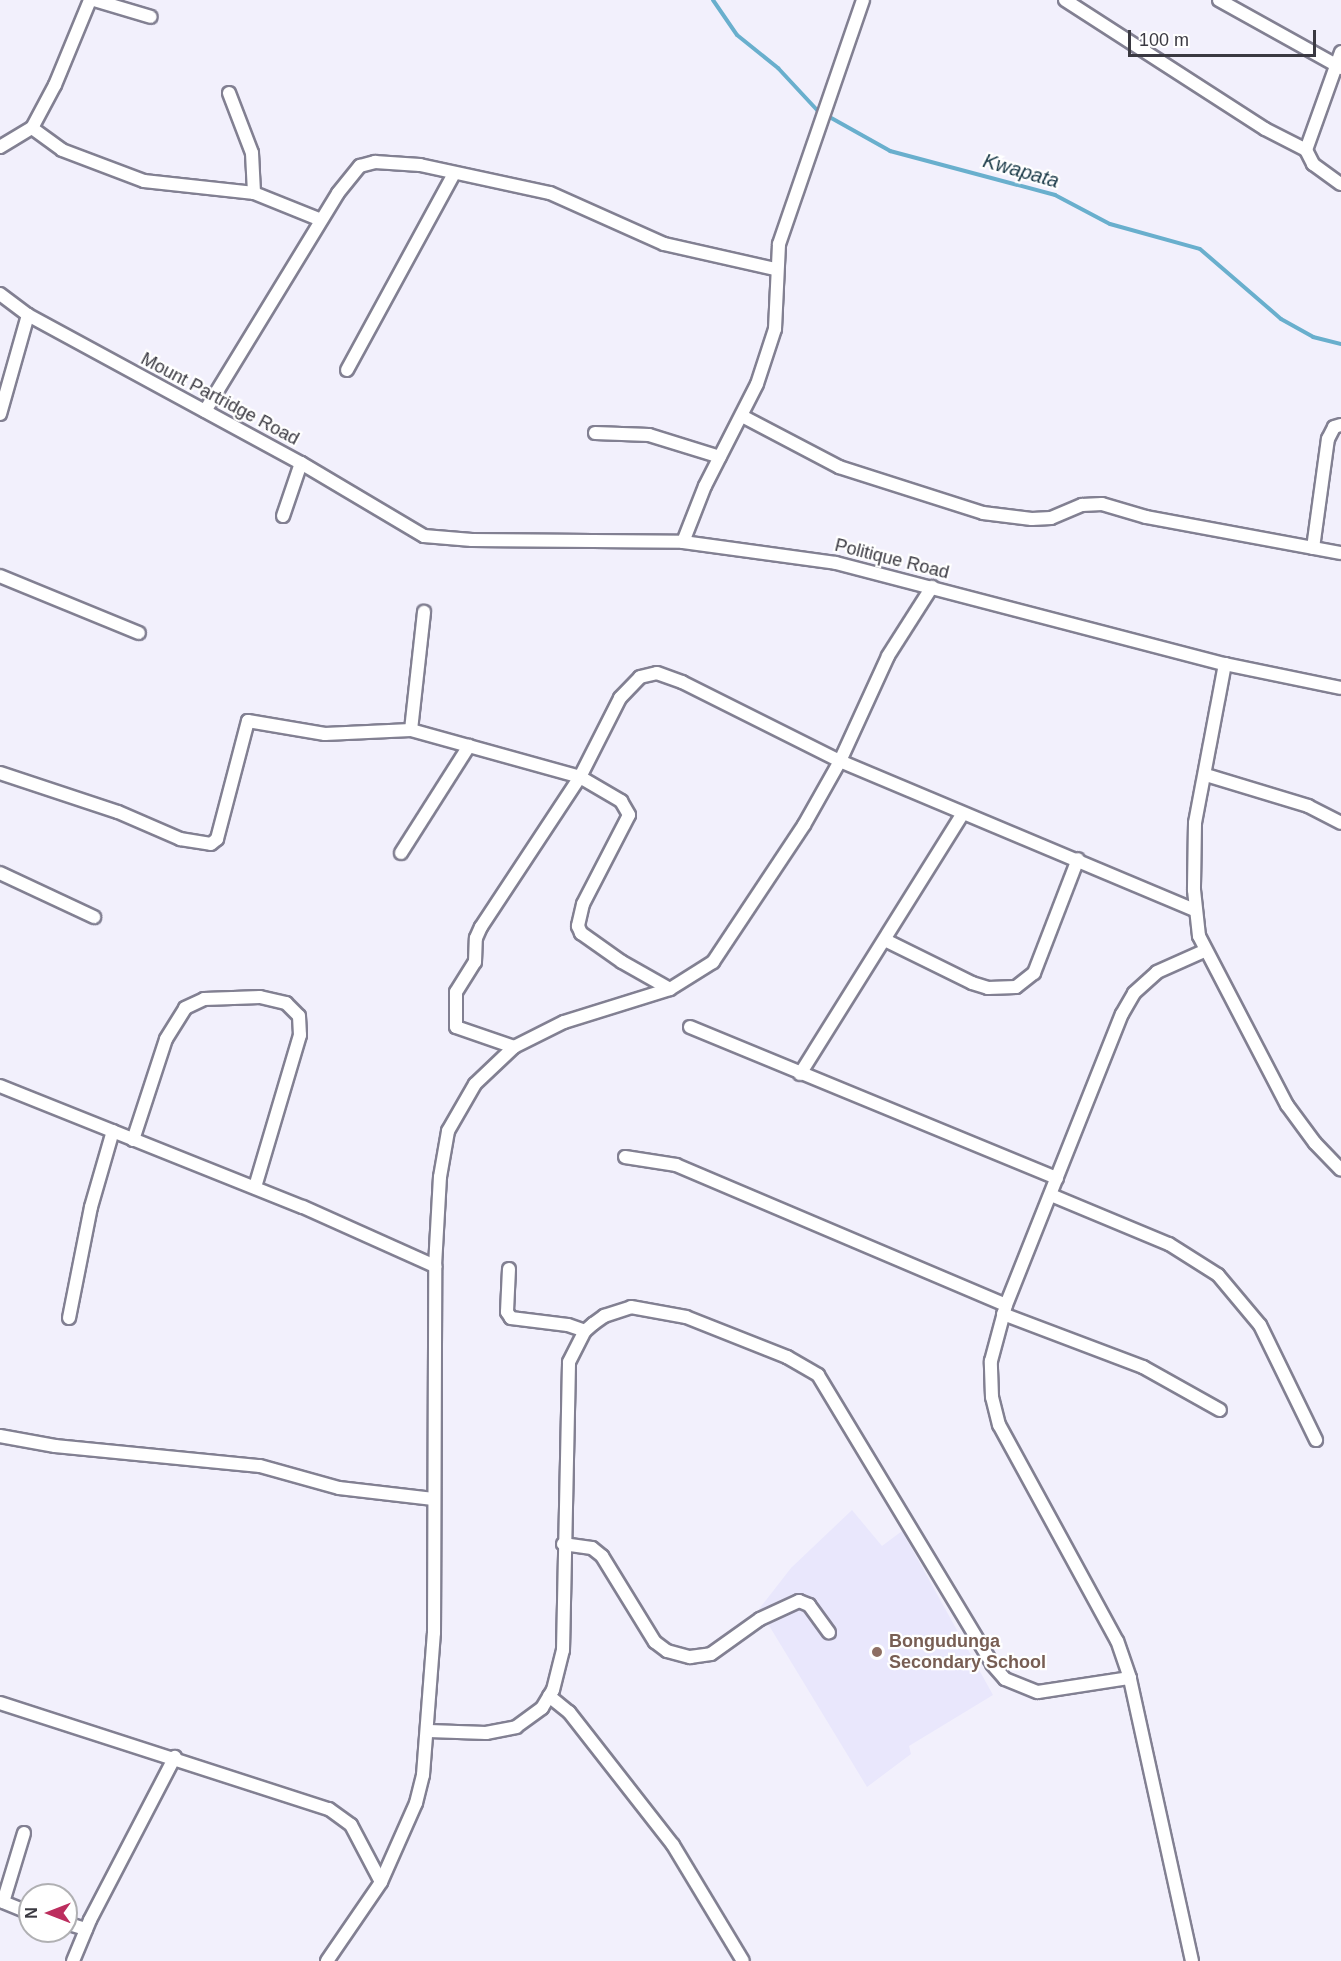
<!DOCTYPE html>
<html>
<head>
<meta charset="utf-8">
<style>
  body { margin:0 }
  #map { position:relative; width:1341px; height:1961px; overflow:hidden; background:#f2f0fc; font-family:Helvetica,sans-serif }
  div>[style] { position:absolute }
  .built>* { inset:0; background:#e9e7fc }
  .stream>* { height:4px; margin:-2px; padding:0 2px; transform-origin:2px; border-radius:2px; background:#69afcd }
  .roads { filter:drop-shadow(2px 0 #828092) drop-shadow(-2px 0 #828092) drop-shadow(0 2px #828092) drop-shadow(0 -2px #828092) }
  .minor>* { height:12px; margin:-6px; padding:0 6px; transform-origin:6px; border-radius:6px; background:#fff }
  .dots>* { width:16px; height:16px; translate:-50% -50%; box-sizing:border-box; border:3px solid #fff; border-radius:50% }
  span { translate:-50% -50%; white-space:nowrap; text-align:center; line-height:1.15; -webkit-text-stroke:4.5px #fff; paint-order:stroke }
  .street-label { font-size:18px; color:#3a3941 }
  .education-label { font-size:18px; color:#785e54; font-weight:700 }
  .left { translate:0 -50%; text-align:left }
  .water-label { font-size:20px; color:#193947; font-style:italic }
  .north { position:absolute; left:18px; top:1883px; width:60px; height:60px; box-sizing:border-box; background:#fff; border:2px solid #b0b0b3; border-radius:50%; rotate:270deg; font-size:16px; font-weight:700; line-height:24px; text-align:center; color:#3a3941 }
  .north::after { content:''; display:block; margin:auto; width:21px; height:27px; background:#bc2e5e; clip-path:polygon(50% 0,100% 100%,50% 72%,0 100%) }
  .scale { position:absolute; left:1128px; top:30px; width:188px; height:27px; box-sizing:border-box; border:3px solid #3a3941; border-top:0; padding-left:8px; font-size:18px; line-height:21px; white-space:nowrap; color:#3a3941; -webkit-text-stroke:4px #fff; paint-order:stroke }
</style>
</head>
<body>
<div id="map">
  <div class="built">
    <i style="clip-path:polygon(852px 1510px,882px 1546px,902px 1531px,993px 1695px,909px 1746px,911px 1754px,867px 1787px,759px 1609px,791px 1568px)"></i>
  </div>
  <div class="stream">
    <i style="left:713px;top:0;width:42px;rotate:55.6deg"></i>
    <i style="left:737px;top:35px;width:53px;rotate:38.8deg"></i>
    <i style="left:778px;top:68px;width:57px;rotate:47.1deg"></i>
    <i style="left:817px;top:110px;width:84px;rotate:29.3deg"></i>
    <i style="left:890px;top:151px;width:171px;rotate:14.9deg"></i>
    <i style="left:1055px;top:195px;width:62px;rotate:27.8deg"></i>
    <i style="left:1110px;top:224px;width:93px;rotate:15.5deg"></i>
    <i style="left:1200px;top:249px;width:107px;rotate:40.8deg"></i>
    <i style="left:1281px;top:319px;width:37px;rotate:29deg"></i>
    <i style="left:1313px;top:337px;width:29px;rotate:14deg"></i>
  </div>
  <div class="roads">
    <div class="minor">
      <i style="left:94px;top:0;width:59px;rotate:16.6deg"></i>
      <i style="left:1065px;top:0;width:238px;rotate:32.8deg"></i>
      <i style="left:1265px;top:129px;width:46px;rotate:27.1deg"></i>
      <i style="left:1306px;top:150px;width:104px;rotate:-70.3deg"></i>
      <i style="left:1219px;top:0;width:140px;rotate:29.1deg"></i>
      <i style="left:229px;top:93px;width:64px;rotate:69deg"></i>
      <i style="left:252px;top:153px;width:40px;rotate:87.1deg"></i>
      <i style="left:32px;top:128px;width:49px;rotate:-61.9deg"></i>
      <i style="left:55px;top:85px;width:92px;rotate:-67.6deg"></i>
      <i style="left:0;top:147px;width:37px;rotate:-31deg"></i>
      <i style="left:32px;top:128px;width:37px;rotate:36deg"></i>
      <i style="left:62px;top:150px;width:88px;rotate:20.7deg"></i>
      <i style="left:144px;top:181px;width:111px;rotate:6.2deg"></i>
      <i style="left:254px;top:193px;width:72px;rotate:21.9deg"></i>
      <i style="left:1306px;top:150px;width:16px;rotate:63deg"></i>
      <i style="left:1313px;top:164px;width:34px;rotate:36deg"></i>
      <i style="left:0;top:294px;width:35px;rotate:37deg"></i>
      <i style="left:28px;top:315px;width:311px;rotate:28.5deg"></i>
      <i style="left:301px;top:463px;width:143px;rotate:30.7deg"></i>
      <i style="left:424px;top:536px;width:48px;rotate:4.8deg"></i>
      <i style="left:472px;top:540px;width:211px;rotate:0.5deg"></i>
      <i style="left:683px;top:542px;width:154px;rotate:7.8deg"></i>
      <i style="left:836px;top:563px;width:402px;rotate:14.6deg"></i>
      <i style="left:1225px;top:664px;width:118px;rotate:11.7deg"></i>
      <i style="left:347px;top:370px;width:223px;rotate:-61.4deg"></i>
      <i style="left:205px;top:411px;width:255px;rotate:-58.6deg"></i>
      <i style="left:338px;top:193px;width:35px;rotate:-51deg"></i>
      <i style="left:360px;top:166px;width:16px;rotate:-15deg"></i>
      <i style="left:375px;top:162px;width:45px;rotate:3.8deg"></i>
      <i style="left:420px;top:165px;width:133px;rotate:12.2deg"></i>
      <i style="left:550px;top:193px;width:125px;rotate:24.1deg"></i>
      <i style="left:664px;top:244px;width:114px;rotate:12.7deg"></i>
      <i style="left:0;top:414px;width:103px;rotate:-74.2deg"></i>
      <i style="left:742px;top:416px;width:110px;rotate:27.7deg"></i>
      <i style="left:839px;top:467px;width:151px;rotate:17.7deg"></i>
      <i style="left:983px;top:513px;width:49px;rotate:7deg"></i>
      <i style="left:1032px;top:519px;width:19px;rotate:-3deg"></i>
      <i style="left:1051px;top:518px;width:34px;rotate:-23deg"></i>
      <i style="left:1082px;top:505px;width:20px;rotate:-3deg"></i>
      <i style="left:1102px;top:504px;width:46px;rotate:16.5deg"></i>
      <i style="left:1146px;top:517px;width:198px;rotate:10.5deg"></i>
      <i style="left:595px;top:433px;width:54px;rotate:2.1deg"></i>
      <i style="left:649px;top:435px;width:74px;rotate:17.2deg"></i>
      <i style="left:283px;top:516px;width:56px;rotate:-71.2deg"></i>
      <i style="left:683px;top:542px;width:60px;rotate:-68.6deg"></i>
      <i style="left:705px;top:486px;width:114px;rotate:-63deg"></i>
      <i style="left:757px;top:384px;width:58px;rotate:-71.9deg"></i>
      <i style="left:775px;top:329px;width:85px;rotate:-87.3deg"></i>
      <i style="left:779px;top:244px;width:258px;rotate:-71deg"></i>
      <i style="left:1313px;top:548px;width:110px;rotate:-82.2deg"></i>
      <i style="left:1328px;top:439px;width:13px;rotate:-63deg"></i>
      <i style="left:1334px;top:427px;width:7px;rotate:-16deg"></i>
      <i style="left:0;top:576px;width:150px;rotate:22.3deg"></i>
      <i style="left:1225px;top:664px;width:162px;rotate:100.7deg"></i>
      <i style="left:1195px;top:823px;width:67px;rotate:90.9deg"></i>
      <i style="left:1194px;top:890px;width:46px;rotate:83.8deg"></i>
      <i style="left:1199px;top:936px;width:191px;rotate:62.5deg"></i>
      <i style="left:1287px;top:1105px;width:47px;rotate:53.6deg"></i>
      <i style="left:1315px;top:1143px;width:37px;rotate:46deg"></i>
      <i style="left:411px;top:730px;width:119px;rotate:-83.7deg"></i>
      <i style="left:0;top:773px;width:124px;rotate:18.3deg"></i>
      <i style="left:118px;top:812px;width:68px;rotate:23.5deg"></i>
      <i style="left:180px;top:839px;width:31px;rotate:9deg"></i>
      <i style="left:211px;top:844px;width:8px;rotate:-40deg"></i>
      <i style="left:217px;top:839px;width:122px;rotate:-75.3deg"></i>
      <i style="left:248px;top:721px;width:78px;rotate:9.6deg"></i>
      <i style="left:325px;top:734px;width:86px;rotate:-2.7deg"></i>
      <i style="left:411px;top:730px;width:175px;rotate:15.5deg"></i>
      <i style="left:580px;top:777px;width:89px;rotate:-63.1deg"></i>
      <i style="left:620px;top:698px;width:29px;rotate:-46deg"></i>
      <i style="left:640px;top:677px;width:17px;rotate:-13deg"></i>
      <i style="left:657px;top:673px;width:27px;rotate:20deg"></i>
      <i style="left:682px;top:682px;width:177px;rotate:26.6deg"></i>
      <i style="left:840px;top:761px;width:385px;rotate:22.8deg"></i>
      <i style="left:1206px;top:775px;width:107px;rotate:16.9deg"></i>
      <i style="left:1308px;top:806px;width:37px;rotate:27deg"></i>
      <i style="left:401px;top:853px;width:127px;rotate:-57.6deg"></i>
      <i style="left:0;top:873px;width:104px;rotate:25.1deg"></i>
      <i style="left:885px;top:940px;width:97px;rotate:26.3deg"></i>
      <i style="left:972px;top:983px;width:17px;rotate:17deg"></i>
      <i style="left:988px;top:988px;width:28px;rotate:-2deg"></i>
      <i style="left:1016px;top:987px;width:23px;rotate:-38deg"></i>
      <i style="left:1034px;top:973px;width:122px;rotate:-68.9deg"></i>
      <i style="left:690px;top:1027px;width:397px;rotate:22.4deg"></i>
      <i style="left:514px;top:1047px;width:61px;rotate:-161deg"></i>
      <i style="left:456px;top:1027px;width:35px;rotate:-90deg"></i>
      <i style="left:456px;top:992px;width:36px;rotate:-58deg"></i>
      <i style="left:475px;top:962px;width:24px;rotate:-88deg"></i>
      <i style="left:476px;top:938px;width:12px;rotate:-66deg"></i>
      <i style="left:481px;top:927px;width:180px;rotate:-56.6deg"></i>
      <i style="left:580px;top:777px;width:48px;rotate:30.3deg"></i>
      <i style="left:621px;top:801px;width:16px;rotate:60deg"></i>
      <i style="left:629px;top:815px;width:100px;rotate:117.3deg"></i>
      <i style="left:583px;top:904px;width:23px;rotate:103deg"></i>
      <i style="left:578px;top:926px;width:8px;rotate:67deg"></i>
      <i style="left:581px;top:933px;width:50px;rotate:35.3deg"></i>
      <i style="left:622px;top:962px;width:55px;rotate:29.4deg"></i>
      <i style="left:800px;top:1074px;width:305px;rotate:-58deg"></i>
      <i style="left:0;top:1086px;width:326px;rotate:21.8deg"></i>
      <i style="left:303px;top:1207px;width:145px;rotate:24.1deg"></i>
      <i style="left:133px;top:1140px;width:106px;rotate:-71.9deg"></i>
      <i style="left:166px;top:1039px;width:36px;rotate:-58deg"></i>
      <i style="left:185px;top:1008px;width:21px;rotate:-25deg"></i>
      <i style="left:204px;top:999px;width:29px;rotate:-2deg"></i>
      <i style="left:233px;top:998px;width:27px;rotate:-2deg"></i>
      <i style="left:260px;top:997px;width:27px;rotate:13deg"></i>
      <i style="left:286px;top:1003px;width:18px;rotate:45deg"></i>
      <i style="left:299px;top:1016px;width:19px;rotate:87deg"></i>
      <i style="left:300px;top:1035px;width:159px;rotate:106.5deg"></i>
      <i style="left:625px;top:1157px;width:52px;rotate:8.9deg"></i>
      <i style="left:676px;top:1165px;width:358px;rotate:23deg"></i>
      <i style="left:1051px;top:1195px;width:128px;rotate:22.6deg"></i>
      <i style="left:1169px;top:1244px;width:58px;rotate:32.3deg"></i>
      <i style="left:1218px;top:1275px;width:65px;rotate:50deg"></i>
      <i style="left:1260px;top:1325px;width:128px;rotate:64deg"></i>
      <i style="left:509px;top:1269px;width:43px;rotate:92.7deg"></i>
      <i style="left:507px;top:1312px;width:7px;rotate:56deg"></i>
      <i style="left:511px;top:1318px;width:57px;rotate:7deg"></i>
      <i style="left:568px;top:1325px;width:18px;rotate:19deg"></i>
      <i style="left:1003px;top:1314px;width:150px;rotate:20.7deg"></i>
      <i style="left:1143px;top:1367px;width:88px;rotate:29.2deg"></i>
      <i style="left:69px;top:1318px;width:113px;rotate:-78.8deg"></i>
      <i style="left:91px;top:1207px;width:79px;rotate:-73.9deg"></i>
      <i style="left:0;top:1436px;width:56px;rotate:10.3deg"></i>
      <i style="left:55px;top:1446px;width:206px;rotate:5.6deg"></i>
      <i style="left:260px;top:1466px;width:82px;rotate:15.6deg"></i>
      <i style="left:339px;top:1488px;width:95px;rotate:6.7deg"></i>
      <i style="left:563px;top:1544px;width:29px;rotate:8deg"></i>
      <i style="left:592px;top:1548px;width:13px;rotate:39deg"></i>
      <i style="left:602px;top:1556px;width:101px;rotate:58.4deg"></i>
      <i style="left:655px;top:1642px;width:15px;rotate:37deg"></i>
      <i style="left:667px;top:1651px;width:24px;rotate:15deg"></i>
      <i style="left:690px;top:1657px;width:21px;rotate:-8deg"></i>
      <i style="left:711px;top:1654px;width:60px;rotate:-35.5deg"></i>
      <i style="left:760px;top:1619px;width:43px;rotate:-24.8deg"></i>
      <i style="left:799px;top:1601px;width:11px;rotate:22deg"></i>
      <i style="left:809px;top:1605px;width:34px;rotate:54deg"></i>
      <i style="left:549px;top:1696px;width:26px;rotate:39deg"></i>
      <i style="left:569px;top:1712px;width:169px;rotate:52deg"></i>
      <i style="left:673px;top:1845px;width:135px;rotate:58.9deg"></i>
      <i style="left:0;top:1703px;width:346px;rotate:17.9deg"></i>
      <i style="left:329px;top:1809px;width:27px;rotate:36deg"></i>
      <i style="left:351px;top:1825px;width:64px;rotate:62.2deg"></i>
      <i style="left:429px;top:1731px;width:57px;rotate:2deg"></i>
      <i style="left:486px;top:1733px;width:31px;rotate:-11deg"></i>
      <i style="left:516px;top:1727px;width:32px;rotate:-36deg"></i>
      <i style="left:542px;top:1708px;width:21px;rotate:-59deg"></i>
      <i style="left:553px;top:1690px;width:41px;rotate:-76deg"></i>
      <i style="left:563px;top:1650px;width:288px;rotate:-88.8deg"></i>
      <i style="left:569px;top:1362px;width:35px;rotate:-63deg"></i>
      <i style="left:585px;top:1331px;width:11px;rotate:-41deg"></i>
      <i style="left:593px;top:1324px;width:14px;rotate:-36deg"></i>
      <i style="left:604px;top:1316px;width:28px;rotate:-18deg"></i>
      <i style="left:631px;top:1307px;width:56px;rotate:10.3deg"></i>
      <i style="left:686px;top:1317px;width:109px;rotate:21.6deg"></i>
      <i style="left:787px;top:1357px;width:36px;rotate:30deg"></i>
      <i style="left:818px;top:1375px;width:337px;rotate:58.9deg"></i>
      <i style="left:992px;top:1664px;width:20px;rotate:49deg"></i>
      <i style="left:1005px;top:1679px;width:35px;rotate:22deg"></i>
      <i style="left:1038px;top:1692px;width:93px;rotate:-8.7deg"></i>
      <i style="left:24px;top:1833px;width:72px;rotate:106.9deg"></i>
      <i style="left:3px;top:1902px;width:29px;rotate:22deg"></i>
      <i style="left:66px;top:1923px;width:21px;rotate:17deg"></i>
      <i style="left:73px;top:1961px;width:44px;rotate:-67.5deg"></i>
      <i style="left:90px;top:1920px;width:184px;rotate:-62.5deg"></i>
      <i style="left:327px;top:1961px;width:96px;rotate:-55.6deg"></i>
      <i style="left:381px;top:1882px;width:86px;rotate:-66.1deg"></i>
      <i style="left:416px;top:1803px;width:29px;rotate:-76deg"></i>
      <i style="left:423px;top:1775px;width:142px;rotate:-85.6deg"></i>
      <i style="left:434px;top:1633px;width:367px;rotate:-89.8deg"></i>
      <i style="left:435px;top:1266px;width:89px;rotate:-86.8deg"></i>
      <i style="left:440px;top:1177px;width:47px;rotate:-80.1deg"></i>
      <i style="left:448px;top:1131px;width:54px;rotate:-60.1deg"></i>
      <i style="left:475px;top:1084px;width:54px;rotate:-43.5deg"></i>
      <i style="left:514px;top:1047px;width:56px;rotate:-26.6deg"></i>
      <i style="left:564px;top:1022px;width:111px;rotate:-17.3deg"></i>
      <i style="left:670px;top:989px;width:51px;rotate:-32.1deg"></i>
      <i style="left:713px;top:962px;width:164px;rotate:-56.4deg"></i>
      <i style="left:804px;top:825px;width:73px;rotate:-60.6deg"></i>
      <i style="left:840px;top:761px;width:115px;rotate:-65.4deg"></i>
      <i style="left:888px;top:656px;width:82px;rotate:-57.5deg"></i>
      <i style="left:1192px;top:1961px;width:290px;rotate:-102.4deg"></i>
      <i style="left:1130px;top:1678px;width:39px;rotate:-109deg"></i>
      <i style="left:1117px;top:1641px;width:246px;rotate:-118.6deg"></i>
      <i style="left:999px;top:1425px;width:29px;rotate:-104deg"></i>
      <i style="left:992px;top:1397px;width:36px;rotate:-92deg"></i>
      <i style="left:991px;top:1361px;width:58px;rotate:-75deg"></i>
      <i style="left:1006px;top:1305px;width:313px;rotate:-68.3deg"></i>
      <i style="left:1122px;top:1014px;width:24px;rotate:-60deg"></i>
      <i style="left:1134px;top:993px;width:31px;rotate:-42deg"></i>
      <i style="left:1157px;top:972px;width:51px;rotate:-24.1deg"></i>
    </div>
  </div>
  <div class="dots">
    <i style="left:877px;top:1652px;background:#8d6e63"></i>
  </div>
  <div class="street-label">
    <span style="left:220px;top:399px;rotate:28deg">Mount Partridge Road</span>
    <span style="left:892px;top:559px;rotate:14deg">Politique Road</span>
  </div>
  <div class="education-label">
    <span class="left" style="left:889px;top:1652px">Bongudunga<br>Secondary School</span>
  </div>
  <div class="water-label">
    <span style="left:1021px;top:171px;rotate:16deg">Kwapata</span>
  </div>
  <div class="north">N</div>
  <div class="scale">100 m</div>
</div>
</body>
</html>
